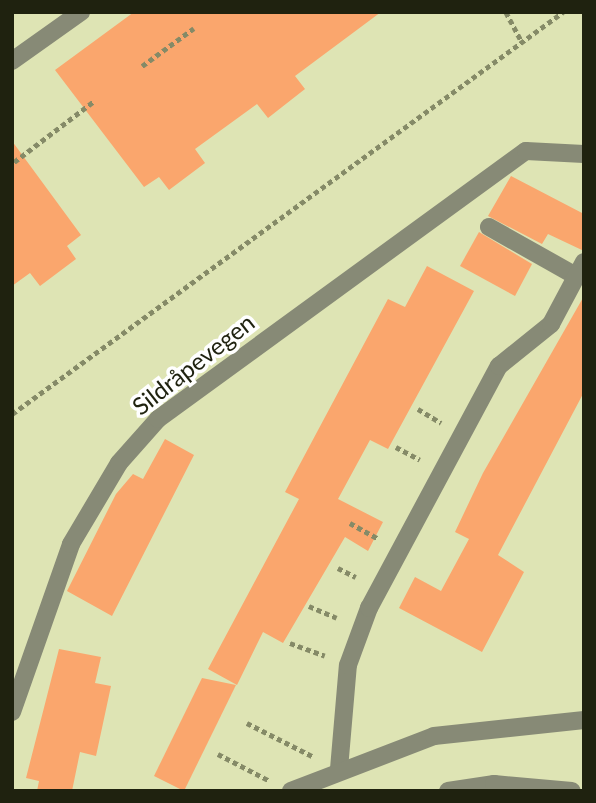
<!DOCTYPE html>
<html>
<head>
<meta charset="utf-8">
<style>
  body { margin:0 }
  #map { position:relative; width:596px; height:803px; overflow:hidden; background:#dee4b4; font-family:Lato,sans-serif }
  div>[style] { position:absolute }
  .building>* { inset:0; background:#faa66d }
  .path>* { height:4.5px; margin-top:-2.25px; transform-origin:0; background:repeating-linear-gradient(90deg,#858a67 0 5px,transparent 0 8.5px) }
  .minor>* { height:18px; margin:-9px; padding:0 9px; transform-origin:9px; border-radius:9px; background:#878a76 }
  span { translate:-50% -50%; white-space:nowrap; text-align:center; line-height:1.15; -webkit-text-stroke:7px #fff; paint-order:stroke }
  .street-label { font-size:24px; color:#1f220f }
  .frame { position:absolute; inset:0; border:14px solid #1f220f; pointer-events:none }
</style>
</head>
<body>
<div id="map">
  <div class="building">
    <i style="clip-path:polygon(134px 12px,381px 12px,295px 76px,305px 89px,268px 118px,257px 104px,195px 149px,205px 163px,169px 190px,159px 177px,144px 187px,55px 70px)"></i>
    <i style="clip-path:polygon(12px 141px,81px 235px,67px 246px,76px 259px,40px 286px,30px 273px,12px 286px)"></i>
    <i style="clip-path:polygon(511px 176px,584px 214px,584px 251px,548px 234px,542px 244px,488px 216px)"></i>
    <i style="clip-path:polygon(479px 232px,532px 264px,515px 296px,460px 266px)"></i>
    <i style="clip-path:polygon(427px 266px,474px 291px,388px 449px,370px 440px,338px 499px,383px 522px,368px 551px,345px 537px,283px 643px,263px 632px,237px 685px,208px 669px,299px 499px,285px 492px,388px 299px,405px 307px)"></i>
    <i style="clip-path:polygon(584px 296px,584px 392px,498px 555px,524px 572px,482px 652px,399px 608px,415px 577px,441px 591px,469px 539px,455px 532px,483px 473px)"></i>
    <i style="clip-path:polygon(165px 439px,194px 455px,112px 616px,67px 591px,116px 494px,133px 474px,143px 479px)"></i>
    <i style="clip-path:polygon(59px 649px,101px 657px,95px 683px,111px 686px,96px 756px,80px 752px,72px 791px,37px 791px,39px 781px,26px 778px)"></i>
    <i style="clip-path:polygon(202px 678px,236px 685px,184px 791px,154px 776px)"></i>
  </div>
  <div class="path">
    <i style="left:506px;top:12px;width:34px;rotate:62deg"></i>
    <i style="left:142px;top:66px;width:64px;rotate:-36.2deg"></i>
    <i style="left:14px;top:162px;width:101px;rotate:-37.3deg"></i>
    <i style="left:418px;top:409px;width:27px;rotate:31deg"></i>
    <i style="left:12px;top:414px;width:682px;rotate:-36.11deg"></i>
    <i style="left:396px;top:447px;width:27px;rotate:28deg"></i>
    <i style="left:350px;top:523px;width:31px;rotate:29deg"></i>
    <i style="left:338px;top:568px;width:20px;rotate:27deg"></i>
    <i style="left:309px;top:606px;width:30px;rotate:23deg"></i>
    <i style="left:290px;top:643px;width:37px;rotate:20deg"></i>
    <i style="left:247px;top:723px;width:73px;rotate:26.9deg"></i>
    <i style="left:218px;top:754px;width:59px;rotate:27.4deg"></i>
  </div>
  <div class="minor">
    <i style="left:12px;top:61px;width:85px;rotate:-35.4deg"></i>
    <i style="left:489px;top:227px;width:100px;rotate:29.4deg"></i>
    <i style="left:12px;top:712px;width:178px;rotate:-70.6deg"></i>
    <i style="left:71px;top:544px;width:94px;rotate:-59.3deg"></i>
    <i style="left:119px;top:463px;width:59px;rotate:-48.4deg"></i>
    <i style="left:158px;top:419px;width:455px;rotate:-36.1deg"></i>
    <i style="left:526px;top:151px;width:58px;rotate:3deg"></i>
    <i style="left:339px;top:769px;width:104px;rotate:-85.1deg"></i>
    <i style="left:348px;top:665px;width:61px;rotate:-69.8deg"></i>
    <i style="left:369px;top:608px;width:275px;rotate:-61.8deg"></i>
    <i style="left:499px;top:366px;width:67px;rotate:-38.9deg"></i>
    <i style="left:551px;top:324px;width:70px;rotate:-62deg"></i>
    <i style="left:291px;top:791px;width:153px;rotate:-21deg"></i>
    <i style="left:434px;top:736px;width:151px;rotate:-6.1deg"></i>
    <i style="left:448px;top:791px;width:47px;rotate:-8.7deg"></i>
    <i style="left:494px;top:784px;width:78px;rotate:5.1deg"></i>
  </div>
  <div class="street-label">
    <span style="left:193px;top:364px;rotate:-38deg">Sildråpevegen</span>
  </div>
  <div class="frame"></div>
</div>
</body>
</html>
